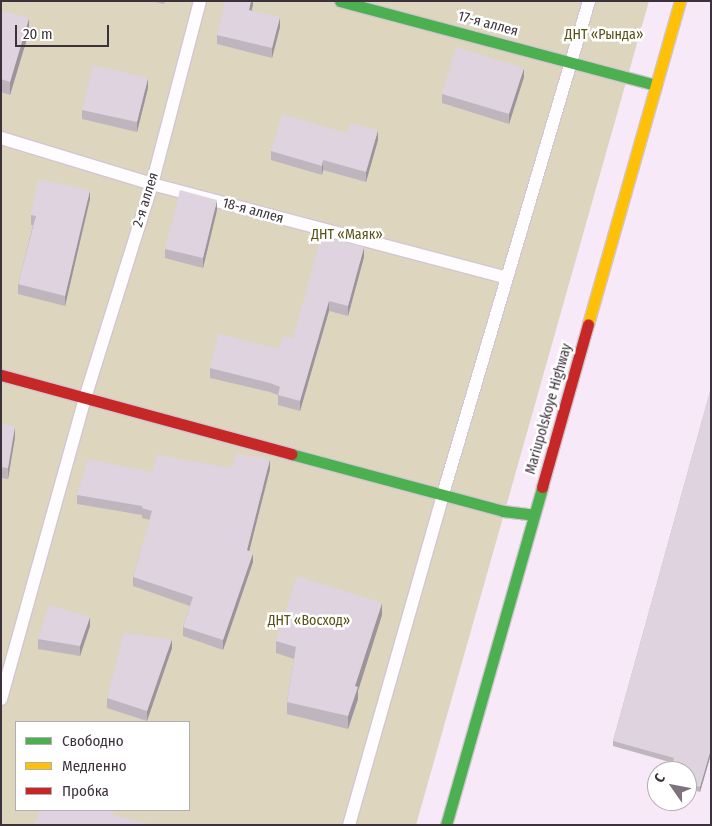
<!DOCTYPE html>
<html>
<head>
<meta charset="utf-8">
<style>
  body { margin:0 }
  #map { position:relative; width:712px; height:826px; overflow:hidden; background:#f7e9f7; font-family:"Fira Sans Condensed",sans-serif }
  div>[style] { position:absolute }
  .green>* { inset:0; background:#ded5be }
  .roads { filter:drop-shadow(1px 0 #d1c6d1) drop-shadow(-1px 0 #d1c6d1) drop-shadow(0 1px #d1c6d1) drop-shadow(0 -1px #d1c6d1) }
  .lane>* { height:12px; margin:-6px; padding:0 6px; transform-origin:6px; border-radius:6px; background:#fefcfe }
  .fast>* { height:11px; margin:-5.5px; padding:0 5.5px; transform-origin:5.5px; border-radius:5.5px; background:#4caf50 }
  .slow>* { height:11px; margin:-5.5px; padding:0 5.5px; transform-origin:5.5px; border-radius:5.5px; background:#ffc107 }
  .jam>* { height:11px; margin:-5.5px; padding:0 5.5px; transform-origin:5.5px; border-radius:5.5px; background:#c62828 }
  .wall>* { inset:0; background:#bfb5bf }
  .shaded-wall>* { inset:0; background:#9b949b }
  .building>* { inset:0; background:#ded3de }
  span { translate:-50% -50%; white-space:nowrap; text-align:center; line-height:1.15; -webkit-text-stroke:5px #fff; paint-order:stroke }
  .street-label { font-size:14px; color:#3c323c }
  .park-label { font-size:14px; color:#595116 }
  .frame { position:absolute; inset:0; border:2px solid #3c323c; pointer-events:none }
  .legend { position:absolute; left:15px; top:721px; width:175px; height:90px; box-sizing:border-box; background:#fff; border:1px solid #b1adb1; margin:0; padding:6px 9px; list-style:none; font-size:15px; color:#3c323c }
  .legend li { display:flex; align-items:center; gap:10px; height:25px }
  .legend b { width:25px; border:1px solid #b1adb1 }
  .north { position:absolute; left:647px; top:761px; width:50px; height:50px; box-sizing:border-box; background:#fff; border:1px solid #b1adb1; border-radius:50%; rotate:303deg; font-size:14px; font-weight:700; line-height:20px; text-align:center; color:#3c323c }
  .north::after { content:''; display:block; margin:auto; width:18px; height:22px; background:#7d727d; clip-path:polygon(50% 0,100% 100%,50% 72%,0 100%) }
  .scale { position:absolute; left:15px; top:25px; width:94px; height:22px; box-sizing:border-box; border:2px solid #3c323c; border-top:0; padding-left:6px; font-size:15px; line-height:18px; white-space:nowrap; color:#3c323c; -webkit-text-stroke:4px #fff; paint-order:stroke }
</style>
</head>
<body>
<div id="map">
  <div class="green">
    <i style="clip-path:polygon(evenodd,1px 1px,649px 1px,416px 825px,1px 825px,1px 1px,16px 722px,189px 722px,189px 810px,16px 810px,16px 722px)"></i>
  </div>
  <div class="roads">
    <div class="lane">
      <i style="left:1px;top:138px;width:158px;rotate:16.9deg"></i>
      <i style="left:152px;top:184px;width:367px;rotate:14.8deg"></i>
      <i style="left:1px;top:699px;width:313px;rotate:-74.4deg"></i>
      <i style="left:85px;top:398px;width:224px;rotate:-72.6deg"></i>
      <i style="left:152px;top:184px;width:189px;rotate:-75.3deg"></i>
      <i style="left:349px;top:825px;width:344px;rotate:-74.1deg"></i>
      <i style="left:443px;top:494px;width:514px;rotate:-73.5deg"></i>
    </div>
    <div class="fast">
      <i style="left:340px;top:1px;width:327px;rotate:14.9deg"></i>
      <i style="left:291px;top:454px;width:220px;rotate:15deg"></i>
      <i style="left:503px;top:511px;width:31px;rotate:7deg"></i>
      <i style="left:446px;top:825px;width:351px;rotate:-74.1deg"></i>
    </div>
    <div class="slow">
      <i style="left:588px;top:324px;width:336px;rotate:-74.1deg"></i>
    </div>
    <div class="jam">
      <i style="left:1px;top:375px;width:301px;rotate:15.2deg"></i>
      <i style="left:542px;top:487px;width:169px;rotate:-74.2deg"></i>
    </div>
  </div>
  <div class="wall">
    <i style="clip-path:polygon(151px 1px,165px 1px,164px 4px)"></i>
    <i style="clip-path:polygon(253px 1px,252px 10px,280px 27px,272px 58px,217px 44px,217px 35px)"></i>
    <i style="clip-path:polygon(1px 10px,29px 32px,10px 95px,1px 92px)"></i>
    <i style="clip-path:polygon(524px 77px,509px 124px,442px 103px,442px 94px)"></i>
    <i style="clip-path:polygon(148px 88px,137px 132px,82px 119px,82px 110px)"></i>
    <i style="clip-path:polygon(347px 133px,378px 140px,366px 182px,323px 170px,322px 175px,271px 160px,271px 151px)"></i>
    <i style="clip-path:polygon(90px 199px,65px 306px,18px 294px,18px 284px,33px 225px,31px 225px,31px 215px)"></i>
    <i style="clip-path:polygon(217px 210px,203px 268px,165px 258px,165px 249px)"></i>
    <i style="clip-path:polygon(364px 257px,348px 316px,329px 311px,300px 411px,278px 405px,278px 395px,270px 392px,210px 378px,210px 368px,279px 349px,293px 339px)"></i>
    <i style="clip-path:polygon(711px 388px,711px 754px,700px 792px,687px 788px,687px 771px,673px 763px,613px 746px,613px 741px)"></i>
    <i style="clip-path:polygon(1px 424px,15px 437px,8px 479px,1px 478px)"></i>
    <i style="clip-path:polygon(232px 468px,270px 469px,249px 551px,253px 562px,223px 650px,183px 636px,183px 627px,190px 606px,133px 586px,133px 577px,150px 520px,142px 518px,142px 515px,77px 504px,77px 495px,152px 472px)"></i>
    <i style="clip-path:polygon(382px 615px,358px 691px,358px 699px,348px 729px,287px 714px,287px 702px,294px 659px,276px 653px,276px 641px)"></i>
    <i style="clip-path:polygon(90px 626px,80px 656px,38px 649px,38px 639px)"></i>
    <i style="clip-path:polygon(172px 648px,147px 721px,107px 708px,107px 698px)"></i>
  </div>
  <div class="shaded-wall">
    <i style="clip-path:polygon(251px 1px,253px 1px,253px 5px,249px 19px,249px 10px)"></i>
    <i style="clip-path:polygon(280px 17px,280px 27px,272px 58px,272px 48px)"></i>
    <i style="clip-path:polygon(29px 18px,29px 32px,10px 95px,10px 82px)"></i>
    <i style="clip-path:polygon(524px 68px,524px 77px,509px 124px,509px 114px)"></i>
    <i style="clip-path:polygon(148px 78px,148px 88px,137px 132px,137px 122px)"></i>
    <i style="clip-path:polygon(378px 130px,378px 140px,366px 182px,366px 172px)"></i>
    <i style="clip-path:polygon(323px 160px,323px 170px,322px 175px,322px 166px)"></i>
    <i style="clip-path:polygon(90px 190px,90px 199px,65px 306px,65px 296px)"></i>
    <i style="clip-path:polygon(217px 200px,217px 210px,203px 268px,203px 258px)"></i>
    <i style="clip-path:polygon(364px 247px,364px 257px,348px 316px,348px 306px)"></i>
    <i style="clip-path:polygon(329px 301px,329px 311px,300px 411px,300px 401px)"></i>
    <i style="clip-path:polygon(15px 426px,15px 437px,8px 479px,8px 468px)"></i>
    <i style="clip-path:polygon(270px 459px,270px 469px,247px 560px,247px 550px)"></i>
    <i style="clip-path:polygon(253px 553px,253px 562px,223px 650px,223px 640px)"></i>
    <i style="clip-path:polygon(382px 603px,382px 615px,358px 691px,358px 699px,348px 729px,348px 716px,355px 686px)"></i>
    <i style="clip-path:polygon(90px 617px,90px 626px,80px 656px,80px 646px)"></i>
    <i style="clip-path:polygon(172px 639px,172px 648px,147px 721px,147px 711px)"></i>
    <i style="clip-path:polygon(711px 749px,711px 754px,700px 792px,700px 787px)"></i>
  </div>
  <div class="building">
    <i style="clip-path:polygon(225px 1px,251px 1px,249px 10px,280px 17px,272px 48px,217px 35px)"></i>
    <i style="clip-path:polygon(1px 10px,29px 18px,10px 82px,1px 79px)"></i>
    <i style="clip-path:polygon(456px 47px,524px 68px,509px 114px,442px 94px)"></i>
    <i style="clip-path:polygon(93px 65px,148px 78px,137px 122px,82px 110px)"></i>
    <i style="clip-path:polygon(282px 114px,347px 133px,350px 123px,378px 130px,366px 172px,323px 160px,322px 166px,271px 151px)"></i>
    <i style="clip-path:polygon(38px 179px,90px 190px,65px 296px,18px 284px,36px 216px,31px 215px)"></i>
    <i style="clip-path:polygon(180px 190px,217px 200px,203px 258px,165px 249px)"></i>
    <i style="clip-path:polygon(321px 236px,364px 247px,348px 306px,329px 301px,300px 401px,278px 395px,280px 387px,270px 383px,210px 368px,218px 334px,279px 349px,283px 336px,293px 339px)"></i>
    <i style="clip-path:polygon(711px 388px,711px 749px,700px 787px,687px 783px,687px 771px,670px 771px,674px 758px,613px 741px)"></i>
    <i style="clip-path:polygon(1px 424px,15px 426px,8px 468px,1px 467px)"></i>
    <i style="clip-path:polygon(236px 454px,270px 459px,247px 550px,253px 553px,223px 640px,183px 627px,193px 597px,133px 577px,152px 511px,142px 508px,142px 506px,77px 495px,88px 459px,152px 472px,157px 455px,232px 468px)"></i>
    <i style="clip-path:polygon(297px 576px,382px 603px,355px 686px,358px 687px,348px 716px,287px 702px,296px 647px,276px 641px)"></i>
    <i style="clip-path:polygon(49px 605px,90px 617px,80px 646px,38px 639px)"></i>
    <i style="clip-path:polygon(124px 633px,172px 639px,147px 711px,107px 698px)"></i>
    <i style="clip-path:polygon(40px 810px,114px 810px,112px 815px,154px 825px,34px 825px)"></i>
  </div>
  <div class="street-label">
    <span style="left:488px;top:24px;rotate:15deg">17-я аллея</span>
    <span style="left:146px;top:200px;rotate:-73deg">2-я аллея</span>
    <span style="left:253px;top:211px;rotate:15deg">18-я аллея</span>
    <span style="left:549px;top:409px;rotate:-74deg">Mariupolskoye Highway</span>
  </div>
  <div class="park-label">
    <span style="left:604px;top:35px">ДНТ «Рында»</span>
    <span style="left:347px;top:235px">ДНТ «Маяк»</span>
    <span style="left:309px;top:621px">ДНТ «Восход»</span>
  </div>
  <div class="frame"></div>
  <ul class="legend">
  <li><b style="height:6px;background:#4caf50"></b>Свободно</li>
  <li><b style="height:6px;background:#ffc107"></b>Медленно</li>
  <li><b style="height:6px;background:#c62828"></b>Пробка</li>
  </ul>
  <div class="north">С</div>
  <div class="scale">20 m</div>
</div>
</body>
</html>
